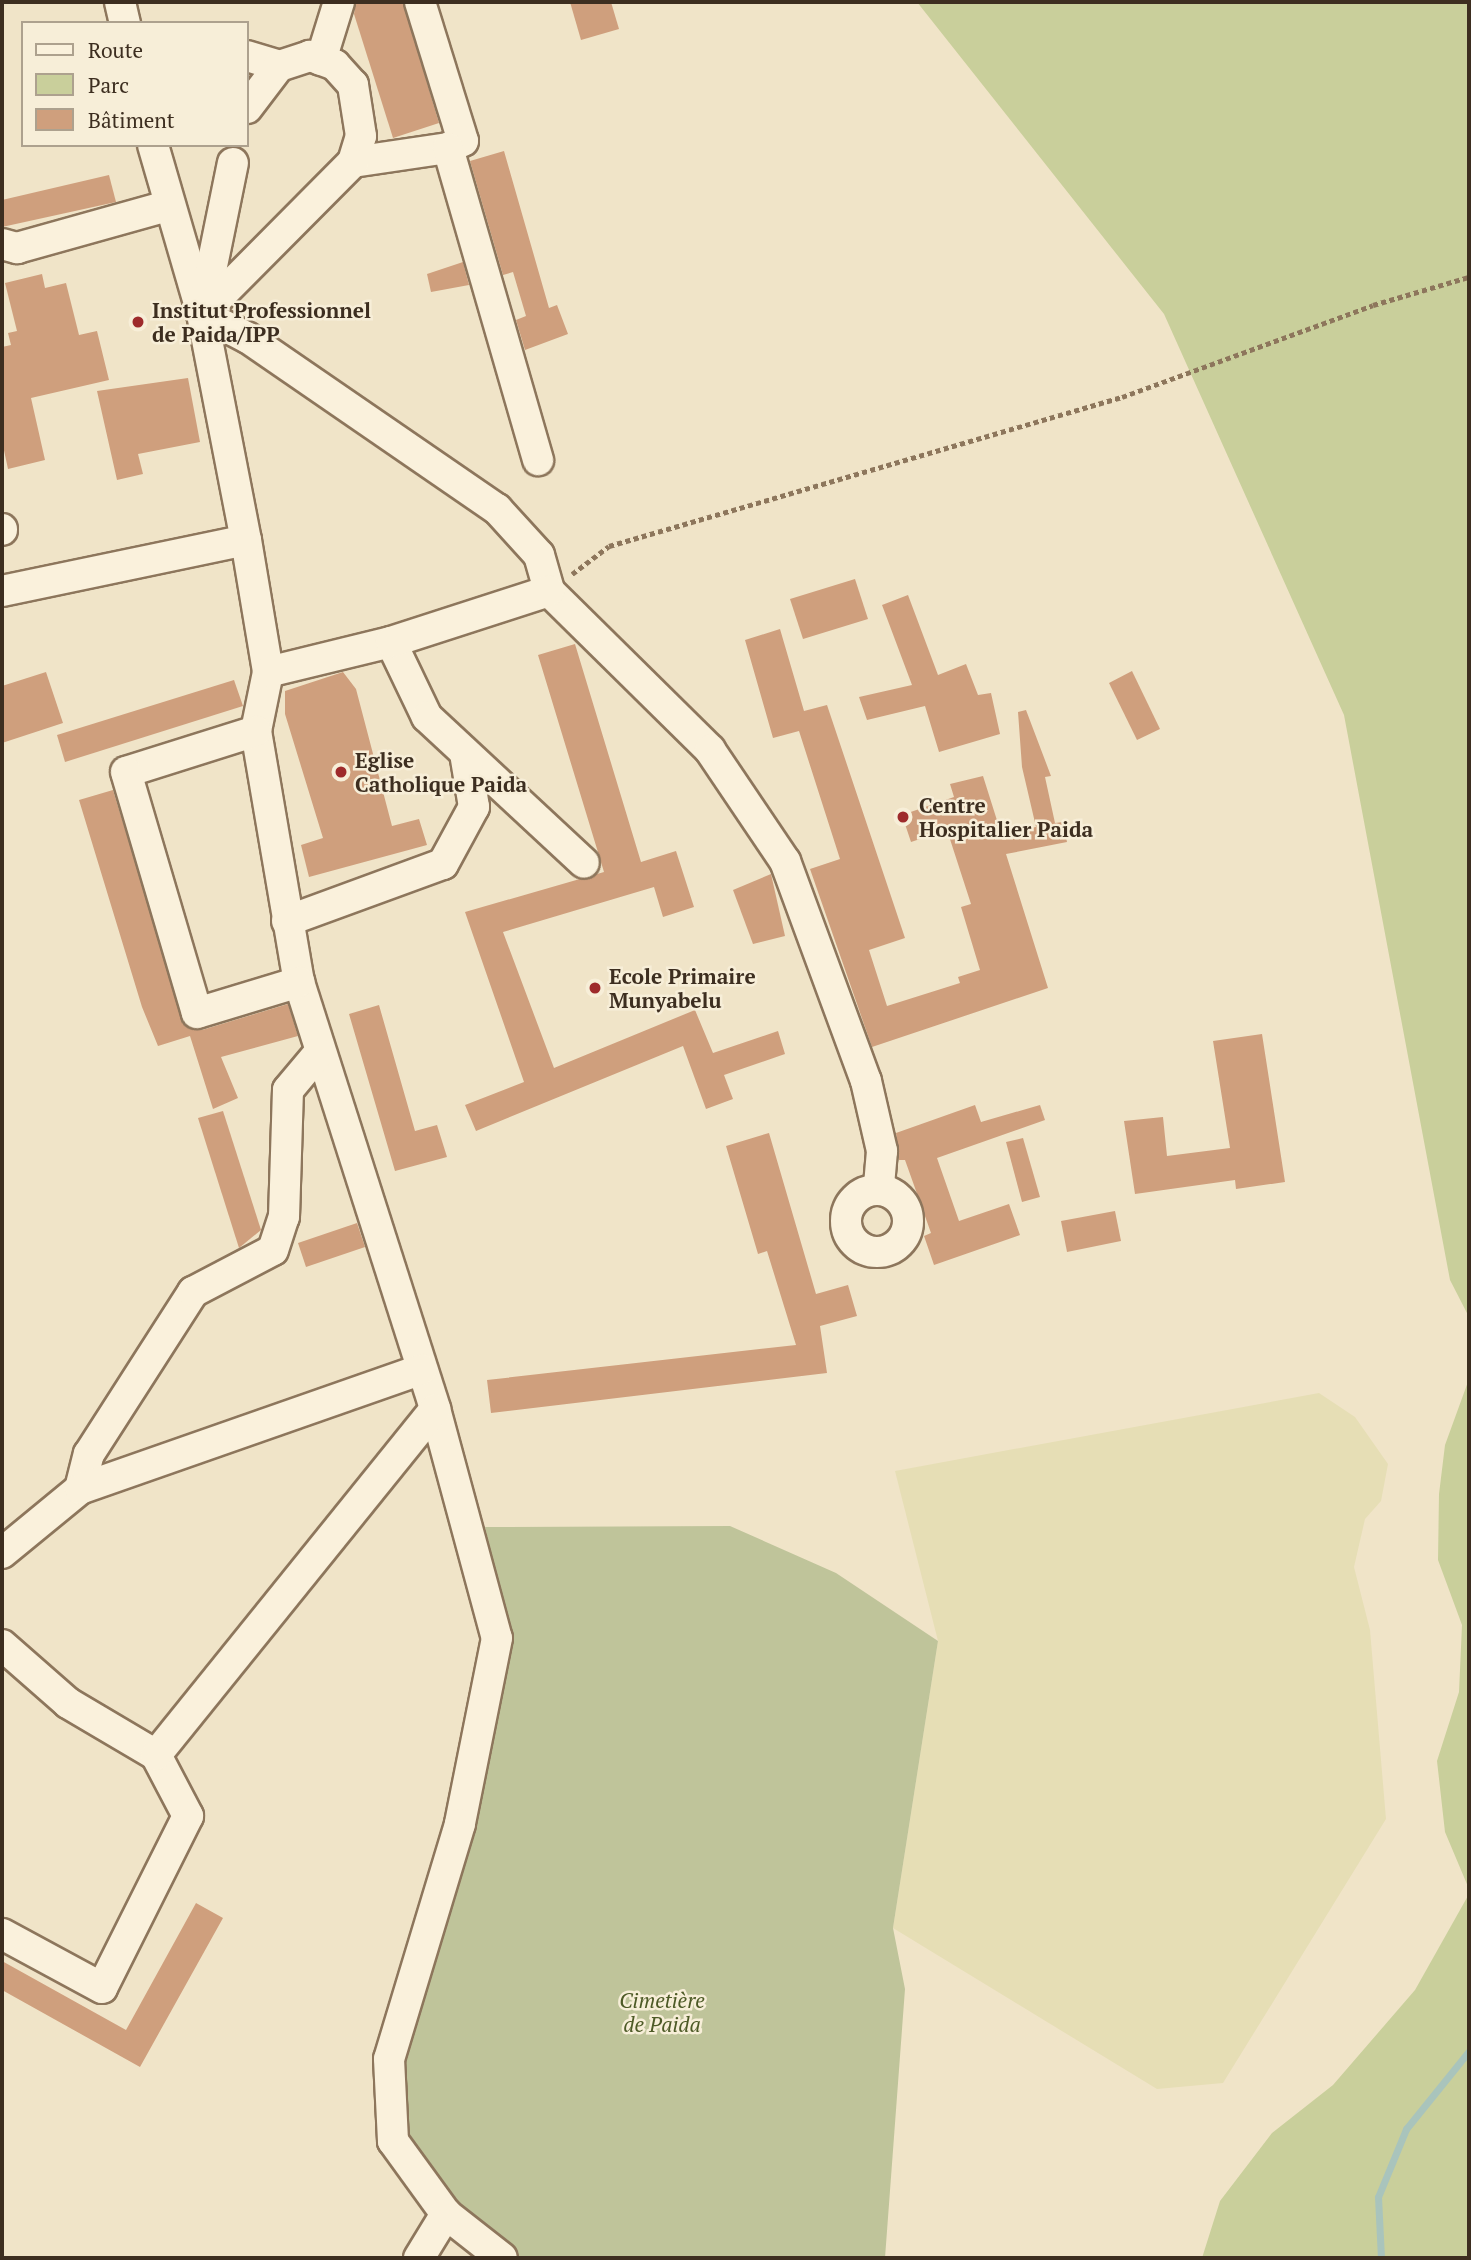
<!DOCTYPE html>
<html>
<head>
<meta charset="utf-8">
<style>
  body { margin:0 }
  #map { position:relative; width:1471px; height:2260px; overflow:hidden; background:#f0e4c8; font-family:"PT Serif",serif }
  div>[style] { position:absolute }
  .farmland>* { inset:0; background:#e6deb5 }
  .green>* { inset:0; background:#c9cf9b }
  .cemetery>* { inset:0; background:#bfc49a }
  .stream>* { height:7px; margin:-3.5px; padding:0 3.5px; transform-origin:3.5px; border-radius:3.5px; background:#a9c4bc }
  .building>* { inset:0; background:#cf9f7d }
  .path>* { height:4.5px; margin-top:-2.25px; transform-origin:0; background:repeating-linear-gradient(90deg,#8d765c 0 5px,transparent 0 8.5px) }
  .roads { filter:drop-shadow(2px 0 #8d765c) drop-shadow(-2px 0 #8d765c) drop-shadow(0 2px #8d765c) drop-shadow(0 -2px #8d765c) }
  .minor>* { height:30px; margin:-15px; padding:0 15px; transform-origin:15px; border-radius:15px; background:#faf1dc }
  .minor>.ring { margin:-15px; padding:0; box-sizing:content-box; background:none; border:30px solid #faf1dc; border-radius:50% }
  .dots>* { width:19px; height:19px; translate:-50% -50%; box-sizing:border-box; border:4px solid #f7eed8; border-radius:50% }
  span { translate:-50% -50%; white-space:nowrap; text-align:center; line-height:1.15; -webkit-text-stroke:5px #f7eed8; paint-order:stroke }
  .poi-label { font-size:21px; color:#3d2e20; font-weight:700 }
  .left { translate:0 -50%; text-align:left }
  .park-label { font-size:21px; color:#4d5a26; font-style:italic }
  .frame { position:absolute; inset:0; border:4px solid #3d2e20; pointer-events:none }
  .legend { position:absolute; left:21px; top:21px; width:228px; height:126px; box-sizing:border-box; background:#f7eed8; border:2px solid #ada18e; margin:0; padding:9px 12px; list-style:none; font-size:21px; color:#3d2e20 }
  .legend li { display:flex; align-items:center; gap:14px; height:35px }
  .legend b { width:35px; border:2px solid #ada18e }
</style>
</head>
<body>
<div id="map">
  <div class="farmland">
    <i style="clip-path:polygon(1319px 1393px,1355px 1417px,1388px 1464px,1381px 1501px,1365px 1519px,1354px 1567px,1370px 1630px,1386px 1819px,1223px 2083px,1157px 2089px,893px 1928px,938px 1641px,895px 1471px)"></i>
  </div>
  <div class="green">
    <i style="clip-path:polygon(917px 2px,1469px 2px,1469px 1317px,1450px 1280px,1344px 715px,1164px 314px)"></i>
    <i style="clip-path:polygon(1469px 1379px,1469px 1889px,1445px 1832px,1437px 1761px,1459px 1692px,1462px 1625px,1438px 1560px,1439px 1494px,1445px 1445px)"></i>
    <i style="clip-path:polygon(1469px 1894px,1469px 2258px,1202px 2258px,1220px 2201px,1272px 2133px,1333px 2085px,1415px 1990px)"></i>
  </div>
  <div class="cemetery">
    <i style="clip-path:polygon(730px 1526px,836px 1573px,938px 1641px,893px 1928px,905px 1989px,885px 2258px,514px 2258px,422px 2171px,396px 2120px,397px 2064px,506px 1616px,485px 1527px)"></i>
  </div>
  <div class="stream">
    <i style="left:1381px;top:2258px;width:61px;rotate:-92.8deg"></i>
    <i style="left:1378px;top:2197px;width:74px;rotate:-67.6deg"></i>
    <i style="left:1406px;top:2129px;width:100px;rotate:-51.1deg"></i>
  </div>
  <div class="building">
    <i style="clip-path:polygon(356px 2px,403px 2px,439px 123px,393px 138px,354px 14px)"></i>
    <i style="clip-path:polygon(570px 2px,611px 2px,619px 29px,581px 40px)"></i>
    <i style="clip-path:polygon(504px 151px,549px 308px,557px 305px,568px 334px,525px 350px,516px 320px,526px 316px,513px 272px,503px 275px,470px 161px)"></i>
    <i style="clip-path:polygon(109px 175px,116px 202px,2px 227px,2px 200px)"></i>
    <i style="clip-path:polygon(463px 262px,469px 285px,431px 292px,427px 274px)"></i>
    <i style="clip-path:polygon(42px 274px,45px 288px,66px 283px,79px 335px,97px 331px,109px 380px,31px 398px,45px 460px,8px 469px,2px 441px,2px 347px,11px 345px,8px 333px,17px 331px,5px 283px)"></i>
    <i style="clip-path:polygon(188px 378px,200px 442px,138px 454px,143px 474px,117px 480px,97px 391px)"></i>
    <i style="clip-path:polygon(855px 579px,868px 619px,803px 639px,790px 599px)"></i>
    <i style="clip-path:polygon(908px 595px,938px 675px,966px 664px,978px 695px,991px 693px,1000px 734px,939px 752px,925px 706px,867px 720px,859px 697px,912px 685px,882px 605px)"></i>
    <i style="clip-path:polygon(780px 629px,804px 711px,827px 705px,905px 938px,869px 950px,887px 1006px,960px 983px,958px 977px,980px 970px,961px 907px,971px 904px,947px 830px,911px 842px,902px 815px,954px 797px,950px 784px,983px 776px,1001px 833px,1036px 827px,1022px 767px,1018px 712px,1026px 710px,1051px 776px,1045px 777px,1055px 823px,1063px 822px,1067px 842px,1006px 854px,1048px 988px,872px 1047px,810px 869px,840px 859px,799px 731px,773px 738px,745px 640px)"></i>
    <i style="clip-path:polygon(575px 644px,641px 862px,676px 851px,694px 907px,663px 917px,654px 887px,503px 932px,554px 1068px,695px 1010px,713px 1053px,778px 1031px,785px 1054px,724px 1075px,733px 1099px,706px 1109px,683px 1046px,476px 1131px,465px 1105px,524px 1082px,465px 912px,604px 872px,538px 655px)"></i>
    <i style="clip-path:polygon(1132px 671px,1160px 729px,1137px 740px,1109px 683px)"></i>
    <i style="clip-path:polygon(46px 672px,63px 723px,2px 743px,2px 686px)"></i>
    <i style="clip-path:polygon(343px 672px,356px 689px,392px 826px,419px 819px,427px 845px,309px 877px,301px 845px,323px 838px,285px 714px,285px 691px)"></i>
    <i style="clip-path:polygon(234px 680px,243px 706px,65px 762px,57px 735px)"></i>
    <i style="clip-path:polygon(113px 790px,185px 1025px,202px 1030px,288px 1004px,298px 1036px,221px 1057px,238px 1098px,213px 1109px,190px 1036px,158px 1046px,142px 1007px,79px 800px)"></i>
    <i style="clip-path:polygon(771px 874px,785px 936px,753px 944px,733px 890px)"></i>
    <i style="clip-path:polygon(379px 1005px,415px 1131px,437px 1125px,447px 1157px,395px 1171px,349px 1014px)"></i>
    <i style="clip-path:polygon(1262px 1034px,1285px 1182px,1236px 1189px,1235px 1180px,1135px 1194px,1124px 1121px,1163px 1117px,1167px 1156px,1230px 1148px,1213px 1041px)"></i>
    <i style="clip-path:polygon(975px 1105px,981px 1122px,1040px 1105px,1045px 1120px,937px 1158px,959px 1221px,1009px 1204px,1020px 1235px,934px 1265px,924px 1236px,931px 1233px,905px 1160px,899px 1160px,896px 1133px)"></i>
    <i style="clip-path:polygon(223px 1111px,261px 1230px,239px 1248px,198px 1118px)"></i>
    <i style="clip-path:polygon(769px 1133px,816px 1294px,848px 1285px,857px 1316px,820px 1326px,827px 1373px,491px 1413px,487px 1380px,796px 1345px,767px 1251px,758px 1254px,726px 1146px)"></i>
    <i style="clip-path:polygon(1023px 1138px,1040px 1197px,1022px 1202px,1006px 1142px)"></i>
    <i style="clip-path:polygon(1115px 1211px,1121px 1241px,1067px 1252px,1061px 1221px)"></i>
    <i style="clip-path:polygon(357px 1223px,365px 1247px,306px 1267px,298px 1243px)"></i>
    <i style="clip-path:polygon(196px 1903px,223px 1918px,140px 2067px,2px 1990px,2px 1961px,126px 2030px)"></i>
  </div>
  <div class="path">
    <i style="left:572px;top:574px;width:46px;rotate:-37.1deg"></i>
    <i style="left:609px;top:546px;width:534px;rotate:-16.2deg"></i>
    <i style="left:1122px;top:397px;width:267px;rotate:-20.1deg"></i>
    <i style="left:1373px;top:305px;width:100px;rotate:-16.3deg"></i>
  </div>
  <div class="roads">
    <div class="minor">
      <i style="left:120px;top:2px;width:22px;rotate:77deg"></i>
      <i style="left:420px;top:2px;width:145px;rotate:72.8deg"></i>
      <i style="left:463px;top:141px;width:17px;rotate:155deg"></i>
      <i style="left:247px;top:56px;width:34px;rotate:17deg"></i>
      <i style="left:321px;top:60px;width:61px;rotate:-72.8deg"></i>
      <i style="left:153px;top:145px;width:176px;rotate:73.8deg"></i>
      <i style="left:202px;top:314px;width:230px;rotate:79deg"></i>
      <i style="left:246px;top:540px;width:134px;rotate:80.5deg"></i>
      <i style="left:268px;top:672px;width:60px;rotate:101.5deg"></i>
      <i style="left:256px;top:731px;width:255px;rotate:80.3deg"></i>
      <i style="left:299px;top:982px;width:448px;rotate:72.3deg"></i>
      <i style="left:435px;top:1409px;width:237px;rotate:74.9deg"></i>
      <i style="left:497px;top:1638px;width:190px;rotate:101.3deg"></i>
      <i style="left:460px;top:1824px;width:245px;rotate:106.8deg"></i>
      <i style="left:389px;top:2059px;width:82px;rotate:87.2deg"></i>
      <i style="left:393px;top:2141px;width:90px;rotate:54deg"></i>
      <i style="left:446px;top:2214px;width:71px;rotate:38.2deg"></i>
      <i style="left:353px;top:162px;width:96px;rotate:-8.4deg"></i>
      <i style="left:448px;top:148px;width:325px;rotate:73.9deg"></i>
      <i style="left:2px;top:244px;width:16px;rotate:15deg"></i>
      <i style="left:17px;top:248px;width:156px;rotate:-15.6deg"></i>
      <i style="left:203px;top:310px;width:150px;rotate:-78.5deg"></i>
      <i style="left:202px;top:314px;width:52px;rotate:27.6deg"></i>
      <i style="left:248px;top:338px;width:302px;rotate:34.5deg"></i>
      <i style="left:497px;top:509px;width:62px;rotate:47.6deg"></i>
      <i style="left:539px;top:555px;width:37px;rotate:74deg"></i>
      <i style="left:549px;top:591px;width:226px;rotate:44.6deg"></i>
      <i style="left:710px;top:750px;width:134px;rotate:56deg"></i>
      <i style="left:785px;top:861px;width:234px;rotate:69.8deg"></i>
      <i style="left:866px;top:1081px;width:72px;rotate:77.1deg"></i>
      <i style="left:882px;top:1151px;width:38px;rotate:95deg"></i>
      <i style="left:202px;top:314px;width:214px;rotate:-45.2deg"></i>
      <i style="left:353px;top:162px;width:27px;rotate:-73deg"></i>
      <i style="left:361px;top:136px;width:52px;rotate:-98.9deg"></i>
      <i style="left:353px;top:85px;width:27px;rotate:-132deg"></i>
      <i style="left:335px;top:65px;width:27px;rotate:-160deg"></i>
      <i style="left:310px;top:56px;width:33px;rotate:162deg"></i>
      <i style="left:279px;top:66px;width:53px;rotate:127.3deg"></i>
      <i style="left:2px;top:529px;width:1px;rotate:90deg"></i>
      <i style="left:2px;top:591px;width:249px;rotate:-11.8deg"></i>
      <i style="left:391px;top:642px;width:83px;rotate:64.4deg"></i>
      <i style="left:427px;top:717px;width:214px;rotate:42.9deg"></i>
      <i style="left:268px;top:672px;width:127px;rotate:-13.7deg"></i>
      <i style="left:391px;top:642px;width:166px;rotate:-17.9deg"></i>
      <i style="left:256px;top:731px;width:136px;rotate:162.5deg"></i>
      <i style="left:126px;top:772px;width:251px;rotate:73.6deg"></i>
      <i style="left:197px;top:1013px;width:107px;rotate:-16.9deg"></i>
      <i style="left:287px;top:921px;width:166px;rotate:-20.1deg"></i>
      <i style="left:443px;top:864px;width:65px;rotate:-61.5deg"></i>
      <i style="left:474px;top:807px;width:55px;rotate:-99.5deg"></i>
      <i class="ring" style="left:846px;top:1190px;width:32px;height:32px"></i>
      <i style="left:80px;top:1489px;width:36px;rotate:-76deg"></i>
      <i style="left:89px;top:1454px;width:193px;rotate:-57.3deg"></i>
      <i style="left:193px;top:1292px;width:90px;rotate:-27.7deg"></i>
      <i style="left:273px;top:1250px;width:35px;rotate:-72deg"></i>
      <i style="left:284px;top:1217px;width:127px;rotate:-88.2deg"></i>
      <i style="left:288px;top:1090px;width:48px;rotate:-50deg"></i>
      <i style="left:2px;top:1553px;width:101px;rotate:-39.4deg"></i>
      <i style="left:80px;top:1489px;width:362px;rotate:-19.3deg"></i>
      <i style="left:2px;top:1645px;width:88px;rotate:41.3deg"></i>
      <i style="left:68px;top:1703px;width:102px;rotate:30.6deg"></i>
      <i style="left:156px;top:1755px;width:69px;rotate:62.3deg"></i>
      <i style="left:188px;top:1816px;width:192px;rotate:116.6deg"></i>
      <i style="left:102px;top:1988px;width:114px;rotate:-151.6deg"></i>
      <i style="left:156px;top:1755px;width:444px;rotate:-51.1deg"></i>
      <i style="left:419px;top:2258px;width:52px;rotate:-58.5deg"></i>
    </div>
  </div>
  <div class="dots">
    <i style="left:138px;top:322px;background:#9e2a2b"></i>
    <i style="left:341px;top:772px;background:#9e2a2b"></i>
    <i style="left:903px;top:817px;background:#9e2a2b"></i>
    <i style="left:595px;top:988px;background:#9e2a2b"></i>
  </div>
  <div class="poi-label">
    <span class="left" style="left:152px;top:322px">Institut Professionnel<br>de Paida/IPP</span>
    <span class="left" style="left:355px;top:772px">Eglise<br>Catholique Paida</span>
    <span class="left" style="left:919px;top:817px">Centre<br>Hospitalier Paida</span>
    <span class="left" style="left:609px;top:988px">Ecole Primaire<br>Munyabelu</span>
  </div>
  <div class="park-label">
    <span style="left:662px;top:2012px">Cimetière<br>de Paida</span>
  </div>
  <div class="frame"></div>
  <ul class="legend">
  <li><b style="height:9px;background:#faf1dc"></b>Route</li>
  <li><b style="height:19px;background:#c9cf9b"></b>Parc</li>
  <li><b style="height:19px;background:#cf9f7d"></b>Bâtiment</li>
  </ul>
</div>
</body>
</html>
